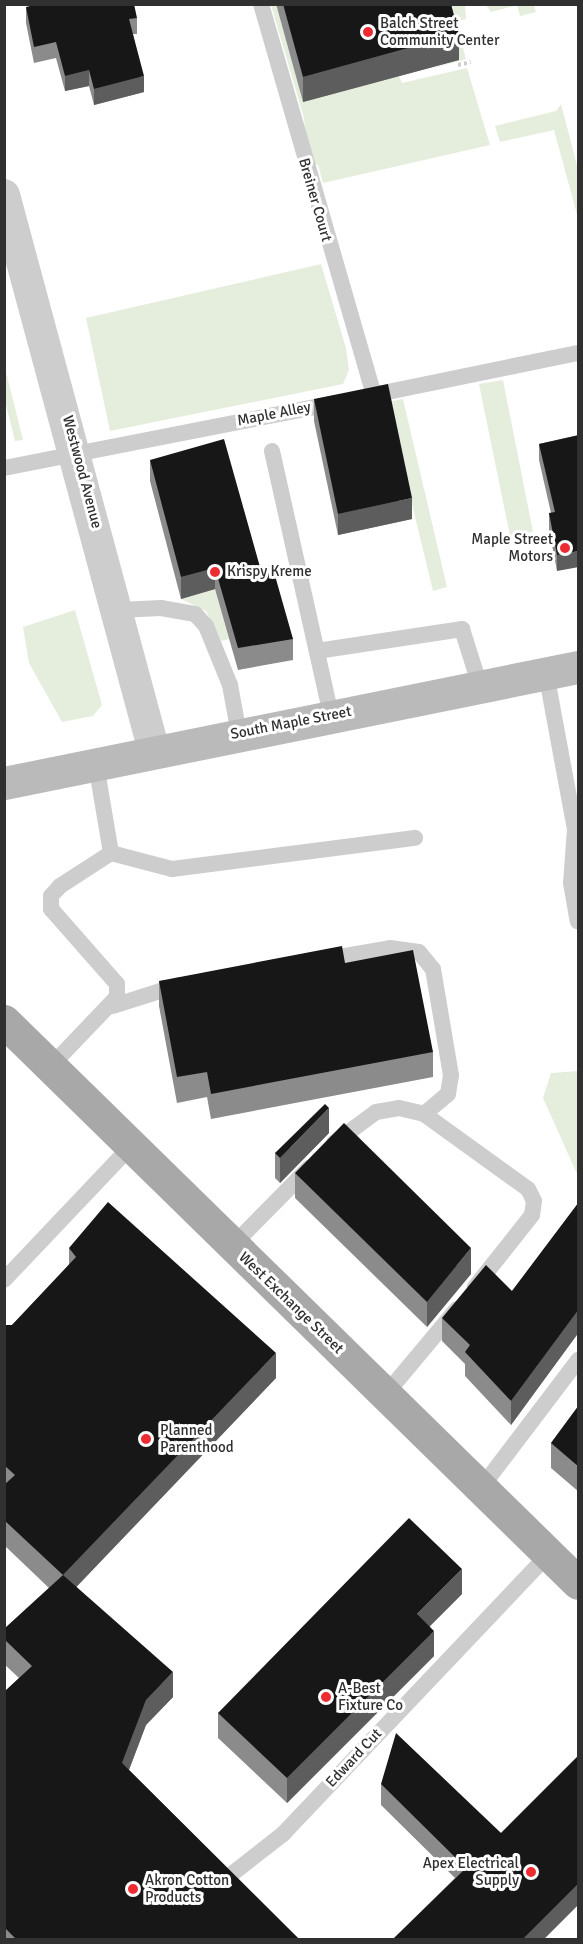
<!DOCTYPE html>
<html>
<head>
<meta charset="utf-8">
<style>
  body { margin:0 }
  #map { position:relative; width:583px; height:1944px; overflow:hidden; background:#fff; font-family:Signika,sans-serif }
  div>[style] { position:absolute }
  .green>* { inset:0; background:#e5eedd }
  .path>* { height:4px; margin-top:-2px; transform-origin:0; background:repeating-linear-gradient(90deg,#cdcdcd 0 3px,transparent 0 6px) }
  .lane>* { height:16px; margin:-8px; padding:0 8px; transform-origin:8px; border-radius:8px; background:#cdcdcd }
  .street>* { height:32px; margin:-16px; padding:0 16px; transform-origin:16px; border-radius:16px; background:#cdcdcd }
  .secondary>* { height:33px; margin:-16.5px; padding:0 16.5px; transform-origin:16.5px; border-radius:16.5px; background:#bababa }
  .primary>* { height:33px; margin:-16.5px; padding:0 16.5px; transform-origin:16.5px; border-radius:16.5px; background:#a8a8a8 }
  .wall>* { inset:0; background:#8b8b8b }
  .shaded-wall>* { inset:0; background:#5d5d5d }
  .building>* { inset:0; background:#171717 }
  .dots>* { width:16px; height:16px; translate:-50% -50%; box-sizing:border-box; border:3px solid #fff; border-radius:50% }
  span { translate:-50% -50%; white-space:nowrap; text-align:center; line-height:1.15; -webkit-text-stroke:6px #fff; paint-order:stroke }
  .poi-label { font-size:15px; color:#303030 }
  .left { translate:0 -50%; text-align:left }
  .right { translate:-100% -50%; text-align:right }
  .street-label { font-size:15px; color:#303030 }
  .frame { position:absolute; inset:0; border:6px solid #303030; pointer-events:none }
</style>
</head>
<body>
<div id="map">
  <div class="green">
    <i style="clip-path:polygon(271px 5px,276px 5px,303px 102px,399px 76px,402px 83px,467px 68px,490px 145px,323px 183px,318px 165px,308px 162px,304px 118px)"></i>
    <i style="clip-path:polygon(444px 5px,465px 5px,466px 19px,456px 22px,466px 59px,417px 73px,459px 60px)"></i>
    <i style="clip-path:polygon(486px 5px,534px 5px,536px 12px,520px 16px,517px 5px,491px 12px)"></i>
    <i style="clip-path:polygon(561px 104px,578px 169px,578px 218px,554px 130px,500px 142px,495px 126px,556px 111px)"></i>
    <i style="clip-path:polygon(321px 264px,346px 348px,349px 370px,343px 384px,110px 431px,86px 318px)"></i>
    <i style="clip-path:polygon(5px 368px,23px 440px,15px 441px,5px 401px)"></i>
    <i style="clip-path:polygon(503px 380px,533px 532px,510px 536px,479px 384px)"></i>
    <i style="clip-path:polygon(403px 399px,447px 587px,433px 591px,388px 405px,382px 403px)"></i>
    <i style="clip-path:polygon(215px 589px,229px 639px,221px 641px,206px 611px,181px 599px)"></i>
    <i style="clip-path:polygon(75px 610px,102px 705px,93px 716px,62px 722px,29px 663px,23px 627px)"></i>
    <i style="clip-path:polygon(578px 1071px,578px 1176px,543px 1098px,551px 1073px)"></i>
  </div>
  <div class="path">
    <i style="left:458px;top:65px;width:13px;rotate:-13deg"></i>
  </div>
  <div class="lane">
    <i style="left:261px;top:4px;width:407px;rotate:73.9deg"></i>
    <i style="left:368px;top:396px;width:214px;rotate:-11.6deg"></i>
    <i style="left:272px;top:451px;width:271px;rotate:77.4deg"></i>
    <i style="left:4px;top:468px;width:336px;rotate:-11.1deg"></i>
    <i style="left:119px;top:610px;width:42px;rotate:-2.7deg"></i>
    <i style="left:161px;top:608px;width:35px;rotate:10deg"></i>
    <i style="left:195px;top:614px;width:16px;rotate:47deg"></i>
    <i style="left:206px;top:626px;width:64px;rotate:67.9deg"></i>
    <i style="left:230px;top:685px;width:50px;rotate:79.6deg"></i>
    <i style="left:317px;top:651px;width:147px;rotate:-8.6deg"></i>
    <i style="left:462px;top:629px;width:60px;rotate:72.5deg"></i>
    <i style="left:546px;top:673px;width:159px;rotate:79.5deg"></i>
    <i style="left:575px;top:829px;width:54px;rotate:94.2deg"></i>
    <i style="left:571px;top:883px;width:39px;rotate:80deg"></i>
    <i style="left:111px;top:853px;width:63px;rotate:14.7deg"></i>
    <i style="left:172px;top:869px;width:245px;rotate:-7.3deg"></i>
    <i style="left:322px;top:960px;width:69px;rotate:-10deg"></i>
    <i style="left:390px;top:948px;width:29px;rotate:8deg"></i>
    <i style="left:419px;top:952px;width:22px;rotate:51deg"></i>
    <i style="left:433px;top:969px;width:108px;rotate:80.4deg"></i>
    <i style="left:451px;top:1075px;width:19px;rotate:99deg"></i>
    <i style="left:448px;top:1094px;width:31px;rotate:140deg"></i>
    <i style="left:113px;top:1006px;width:69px;rotate:-17.7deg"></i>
    <i style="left:50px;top:1067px;width:97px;rotate:-46.3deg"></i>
    <i style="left:117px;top:997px;width:13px;rotate:-90deg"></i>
    <i style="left:117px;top:984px;width:100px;rotate:-131.3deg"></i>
    <i style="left:51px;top:909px;width:13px;rotate:-90deg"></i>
    <i style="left:51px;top:896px;width:13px;rotate:-48deg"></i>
    <i style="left:60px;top:886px;width:61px;rotate:-32.9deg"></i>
    <i style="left:111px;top:853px;width:90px;rotate:-99.6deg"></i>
    <i style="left:334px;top:1143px;width:52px;rotate:-36.4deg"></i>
    <i style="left:376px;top:1112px;width:23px;rotate:-10deg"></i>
    <i style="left:399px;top:1108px;width:26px;rotate:13deg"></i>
    <i style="left:424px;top:1114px;width:128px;rotate:35.8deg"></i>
    <i style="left:528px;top:1189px;width:13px;rotate:63deg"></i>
    <i style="left:534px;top:1201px;width:14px;rotate:98deg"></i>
    <i style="left:532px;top:1215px;width:92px;rotate:128.4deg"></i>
    <i style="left:232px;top:1246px;width:110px;rotate:-45.4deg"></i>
    <i style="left:4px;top:1280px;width:183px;rotate:-46.5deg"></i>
    <i style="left:385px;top:1395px;width:112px;rotate:-50.1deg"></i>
    <i style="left:481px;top:1488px;width:161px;rotate:-52.8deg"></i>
    <i style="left:228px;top:1877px;width:70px;rotate:-38deg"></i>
    <i style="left:283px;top:1834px;width:386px;rotate:-46.5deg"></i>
  </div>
  <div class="street">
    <i style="left:4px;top:195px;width:576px;rotate:74.9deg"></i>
  </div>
  <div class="secondary">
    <i style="left:4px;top:783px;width:586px;rotate:-11.43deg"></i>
  </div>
  <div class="primary">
    <i style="left:4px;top:1021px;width:803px;rotate:44.39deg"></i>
  </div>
  <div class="wall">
    <i style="clip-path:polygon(276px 4px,451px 4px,459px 60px,303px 102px)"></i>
    <i style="clip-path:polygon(26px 7px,137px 18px,137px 34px,133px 34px,144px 92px,94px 105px,89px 86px,65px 91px,56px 58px,34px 63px,26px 23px)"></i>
    <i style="clip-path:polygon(314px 399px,412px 519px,338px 535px,314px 421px)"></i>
    <i style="clip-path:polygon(579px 435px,557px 571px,549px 529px,549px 513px,551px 513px,539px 460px,539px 444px)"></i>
    <i style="clip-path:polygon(150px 460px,260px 567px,293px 639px,293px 660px,238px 670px,215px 589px,181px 599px,150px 481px)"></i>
    <i style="clip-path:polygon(345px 963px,433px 1052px,433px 1077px,211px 1119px,207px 1097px,177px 1103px,159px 1006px,159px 981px)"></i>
    <i style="clip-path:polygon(329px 1133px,280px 1183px,275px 1178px,275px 1153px)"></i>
    <i style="clip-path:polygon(295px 1173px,471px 1274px,427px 1327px,295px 1198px)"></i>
    <i style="clip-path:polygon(579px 1202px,579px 1332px,511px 1425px,465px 1376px,465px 1364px,442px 1341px,442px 1318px,512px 1291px)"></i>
    <i style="clip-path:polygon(69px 1248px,276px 1378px,76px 1587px,173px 1697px,146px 1725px,129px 1770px,300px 1940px,4px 1940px,4px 1692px,19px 1678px,4px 1664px,4px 1629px,49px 1588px,4px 1545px,4px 1325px,12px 1325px,69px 1265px)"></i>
    <i style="clip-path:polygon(579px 1405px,579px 1492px,551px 1468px,551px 1443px)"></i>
    <i style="clip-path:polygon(462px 1594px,430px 1626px,434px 1656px,287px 1803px,218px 1738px,218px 1713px)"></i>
    <i style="clip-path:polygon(579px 1755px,579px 1904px,543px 1940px,392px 1940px,455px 1878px,381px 1805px,381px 1784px,501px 1833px)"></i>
  </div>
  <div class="shaded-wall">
    <i style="clip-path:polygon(459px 34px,459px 60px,303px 102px,303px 77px)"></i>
    <i style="clip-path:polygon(89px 70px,89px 86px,65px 91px,65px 76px)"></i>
    <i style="clip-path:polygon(144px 76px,144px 92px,94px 105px,94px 89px)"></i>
    <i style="clip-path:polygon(412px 498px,412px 519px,338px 535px,338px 514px)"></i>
    <i style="clip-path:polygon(579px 551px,579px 567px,557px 571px,557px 555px)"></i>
    <i style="clip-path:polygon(215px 568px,215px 589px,181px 599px,181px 577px)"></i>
    <i style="clip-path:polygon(329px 1108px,329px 1133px,280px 1183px,280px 1158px)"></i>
    <i style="clip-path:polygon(471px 1248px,471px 1274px,427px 1327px,427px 1302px)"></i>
    <i style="clip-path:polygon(579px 1309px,579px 1332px,511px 1425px,511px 1401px)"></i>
    <i style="clip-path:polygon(276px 1353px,276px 1378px,63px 1601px,63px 1575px)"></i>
    <i style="clip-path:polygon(462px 1569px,462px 1594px,417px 1639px,417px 1614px)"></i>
    <i style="clip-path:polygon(434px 1631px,434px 1656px,287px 1803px,287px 1778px)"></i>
    <i style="clip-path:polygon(173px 1672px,173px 1697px,146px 1725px,122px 1788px,122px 1763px,146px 1700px)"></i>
    <i style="clip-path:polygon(579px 1883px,579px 1904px,543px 1940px,522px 1940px)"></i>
  </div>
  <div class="building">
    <i style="clip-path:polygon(38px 4px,134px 4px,137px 18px,129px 19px,144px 76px,94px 89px,89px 70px,65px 76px,56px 42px,34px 47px,26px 7px)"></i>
    <i style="clip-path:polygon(283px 4px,451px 4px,459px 34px,303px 77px)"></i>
    <i style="clip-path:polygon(388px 384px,412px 498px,338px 514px,314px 399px)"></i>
    <i style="clip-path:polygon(579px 435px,579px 551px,557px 555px,549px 513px,555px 512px,539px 444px)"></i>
    <i style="clip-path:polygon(224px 439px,260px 567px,272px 565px,293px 639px,238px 648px,215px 568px,181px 577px,150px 460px)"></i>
    <i style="clip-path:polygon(342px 946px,345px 963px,413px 950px,433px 1052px,211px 1094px,207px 1072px,177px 1077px,159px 981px)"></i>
    <i style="clip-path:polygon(325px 1104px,329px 1108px,280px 1158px,275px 1153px)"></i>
    <i style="clip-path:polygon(344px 1123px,471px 1248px,427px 1302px,295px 1173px)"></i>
    <i style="clip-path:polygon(108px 1202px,276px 1353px,63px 1575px,4px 1520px,4px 1485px,15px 1475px,4px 1465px,4px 1325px,12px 1325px,76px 1257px,69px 1248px)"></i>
    <i style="clip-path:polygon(579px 1202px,579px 1309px,511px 1401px,465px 1352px,470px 1345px,442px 1318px,486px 1265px,512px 1291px)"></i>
    <i style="clip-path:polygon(579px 1405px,579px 1467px,551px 1443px)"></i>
    <i style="clip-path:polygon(409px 1518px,462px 1569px,417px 1614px,434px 1631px,287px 1778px,218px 1713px)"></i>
    <i style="clip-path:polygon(63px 1575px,173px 1672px,146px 1700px,122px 1763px,300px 1940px,17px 1940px,4px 1927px,4px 1692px,32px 1666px,4px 1639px,4px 1629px)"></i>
    <i style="clip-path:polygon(396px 1733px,501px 1833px,579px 1755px,579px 1883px,522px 1940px,392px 1940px,466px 1868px,381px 1784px)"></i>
  </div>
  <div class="dots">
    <i style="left:368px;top:32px;background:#ed2c32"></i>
    <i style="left:565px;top:548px;background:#ed2c32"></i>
    <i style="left:215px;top:572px;background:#ed2c32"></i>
    <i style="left:146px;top:1439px;background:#ed2c32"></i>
    <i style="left:326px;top:1697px;background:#ed2c32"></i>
    <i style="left:531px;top:1872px;background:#ed2c32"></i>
    <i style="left:133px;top:1889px;background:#ed2c32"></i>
  </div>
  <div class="poi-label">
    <span class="left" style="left:380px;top:32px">Balch Street<br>Community Center</span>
    <span class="right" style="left:553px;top:548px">Maple Street<br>Motors</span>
    <span class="left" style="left:227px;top:572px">Krispy Kreme</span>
    <span class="left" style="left:160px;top:1439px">Planned<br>Parenthood</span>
    <span class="left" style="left:338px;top:1697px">A-Best<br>Fixture Co</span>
    <span class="right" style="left:519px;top:1872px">Apex Electrical<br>Supply</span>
    <span class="left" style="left:145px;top:1889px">Akron Cotton<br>Products</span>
  </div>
  <div class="street-label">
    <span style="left:315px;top:200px;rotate:74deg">Breiner Court</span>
    <span style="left:274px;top:414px;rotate:-11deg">Maple Alley</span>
    <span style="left:82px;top:472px;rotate:75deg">Westwood Avenue</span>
    <span style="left:291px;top:723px;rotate:-11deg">South Maple Street</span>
    <span style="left:291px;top:1303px;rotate:44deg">West Exchange Street</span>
    <span style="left:354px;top:1758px;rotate:-47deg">Edward Cut</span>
  </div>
  <div class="frame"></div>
</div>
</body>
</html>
